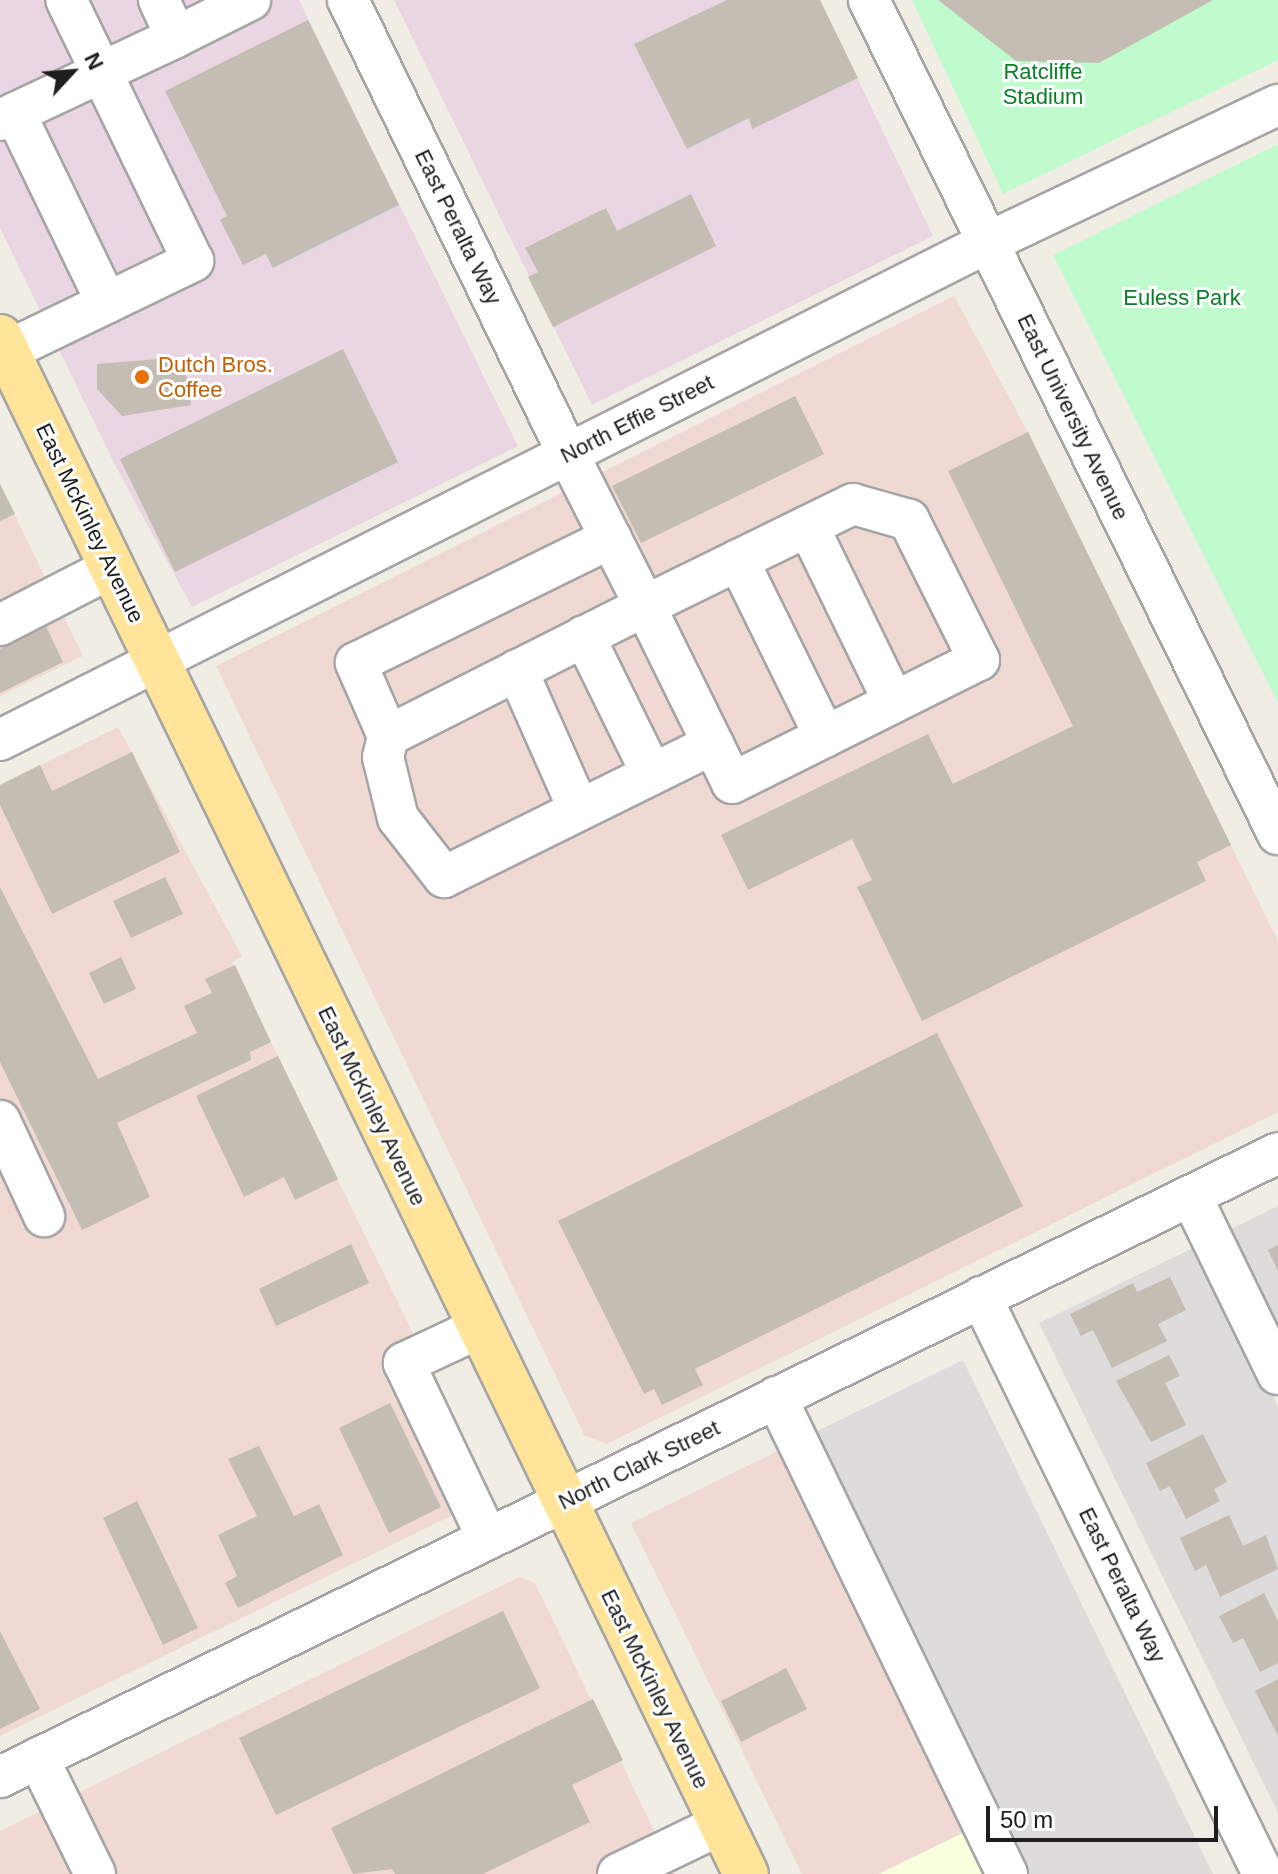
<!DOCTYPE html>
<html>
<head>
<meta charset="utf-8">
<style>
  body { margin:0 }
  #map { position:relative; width:1278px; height:1874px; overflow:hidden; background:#f0eee4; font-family:Arial,sans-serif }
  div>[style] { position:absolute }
  .residential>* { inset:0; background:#dddcdb }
  .commercial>* { inset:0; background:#f1d9d3 }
  .industrial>* { inset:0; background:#e9d6e2 }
  .education>* { inset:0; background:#faffde }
  .park>* { inset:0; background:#c0fbce }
  .building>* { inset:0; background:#c4bdb3 }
  .roads { filter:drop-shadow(2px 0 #a5a5a5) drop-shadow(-2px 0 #a5a5a5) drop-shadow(0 2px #a5a5a5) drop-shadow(0 -2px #a5a5a5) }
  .minor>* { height:40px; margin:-20px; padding:0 20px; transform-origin:20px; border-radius:20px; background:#fff }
  .major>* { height:44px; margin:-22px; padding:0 22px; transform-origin:22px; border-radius:22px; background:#ffe49a }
  .dots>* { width:22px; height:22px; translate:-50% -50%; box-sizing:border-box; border:4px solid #fff; border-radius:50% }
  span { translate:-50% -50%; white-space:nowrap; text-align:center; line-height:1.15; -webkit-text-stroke:6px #fff; paint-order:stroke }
  .park-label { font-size:22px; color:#088126 }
  .street-label { font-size:22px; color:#1e1e1e }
  .food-label { font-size:22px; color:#c56008 }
  .left { translate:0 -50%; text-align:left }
  .north { position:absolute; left:32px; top:32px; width:80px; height:80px; -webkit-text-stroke:6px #fff; paint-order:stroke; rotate:64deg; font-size:22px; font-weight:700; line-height:32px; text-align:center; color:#1e1e1e }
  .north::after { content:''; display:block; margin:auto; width:28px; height:36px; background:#1e1e1e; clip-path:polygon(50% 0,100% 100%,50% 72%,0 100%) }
  .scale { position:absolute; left:986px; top:1806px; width:232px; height:36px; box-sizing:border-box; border:4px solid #1e1e1e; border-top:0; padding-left:10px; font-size:24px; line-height:28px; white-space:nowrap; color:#1e1e1e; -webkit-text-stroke:6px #fff; paint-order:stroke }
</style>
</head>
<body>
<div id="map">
  <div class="residential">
    <i style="clip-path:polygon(1278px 1206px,1278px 1342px,1225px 1232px)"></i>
    <i style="clip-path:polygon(1199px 1245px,1278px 1407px,1278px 1813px,1039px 1323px)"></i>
    <i style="clip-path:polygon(963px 1360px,1213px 1874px,1023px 1874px,809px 1435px)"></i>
  </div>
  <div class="commercial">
    <i style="clip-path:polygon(954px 296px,1028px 432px,1278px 941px,1278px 1112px,607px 1444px,584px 1435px,216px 666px)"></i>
    <i style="clip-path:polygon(0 484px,83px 656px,0 696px)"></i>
    <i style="clip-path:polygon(118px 727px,242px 956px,232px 962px,492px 1496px,0 1736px,0 785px)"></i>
    <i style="clip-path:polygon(784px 1448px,969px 1830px,879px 1874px,802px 1874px,631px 1523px)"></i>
    <i style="clip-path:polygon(519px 1577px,535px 1583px,675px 1874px,0 1874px,0 1831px)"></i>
  </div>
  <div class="industrial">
    <i style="clip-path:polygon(0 0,299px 0,518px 446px,192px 607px,116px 467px,0 228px)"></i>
    <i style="clip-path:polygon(394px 0,820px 0,933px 236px,592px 405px)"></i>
  </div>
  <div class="education">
    <i style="clip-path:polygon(969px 1830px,990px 1874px,879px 1874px)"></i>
  </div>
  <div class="park">
    <i style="clip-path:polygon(912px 0,1278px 0,1278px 60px,1003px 194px)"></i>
    <i style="clip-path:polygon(1278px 144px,1278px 703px,1053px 255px)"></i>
  </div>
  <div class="building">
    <i style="clip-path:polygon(727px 0,820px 0,858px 78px,752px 129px,749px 118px,687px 149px,634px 44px)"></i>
    <i style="clip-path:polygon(938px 0,1213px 0,1099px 63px,1016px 61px)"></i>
    <i style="clip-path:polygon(308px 20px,399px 205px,273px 268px,266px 254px,243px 265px,220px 220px,227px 216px,165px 91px)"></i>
    <i style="clip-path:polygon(691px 194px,716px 246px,553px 327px,528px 277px,538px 272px,525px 248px,606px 208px,617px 231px)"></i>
    <i style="clip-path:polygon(343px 349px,398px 462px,175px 572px,120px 459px)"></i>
    <i style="clip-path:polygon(183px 357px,191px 405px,122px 416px,97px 389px,97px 364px)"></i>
    <i style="clip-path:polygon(795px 396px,824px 454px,641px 543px,612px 486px)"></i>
    <i style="clip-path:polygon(1028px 432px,1231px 845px,1197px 862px,1206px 881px,922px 1021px,857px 887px,872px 880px,852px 839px,748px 890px,721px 835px,928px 734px,953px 784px,1073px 726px,948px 471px)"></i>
    <i style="clip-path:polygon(0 484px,15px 514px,0 521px)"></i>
    <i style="clip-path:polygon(46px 626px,63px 662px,0 693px,0 649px)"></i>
    <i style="clip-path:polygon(132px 752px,180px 852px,52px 914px,0 805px,0 785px,40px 765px,52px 791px)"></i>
    <i style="clip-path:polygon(165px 877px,183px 914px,131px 938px,113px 901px)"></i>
    <i style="clip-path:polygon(0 887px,98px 1079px,197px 1033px,184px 1006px,212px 993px,205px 979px,235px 965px,271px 1042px,250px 1052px,251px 1060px,117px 1123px,150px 1197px,82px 1230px,0 1062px)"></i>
    <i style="clip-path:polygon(121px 957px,136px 989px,104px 1004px,89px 973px)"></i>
    <i style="clip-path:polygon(937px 1033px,1023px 1206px,695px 1369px,703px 1385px,662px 1405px,654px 1389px,644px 1394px,558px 1221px)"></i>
    <i style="clip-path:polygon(278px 1056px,338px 1179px,295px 1200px,284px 1177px,244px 1197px,196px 1096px)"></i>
    <i style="clip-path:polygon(351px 1244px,369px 1283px,276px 1326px,259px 1289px)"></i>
    <i style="clip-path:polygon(1278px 1245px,1278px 1271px,1268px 1250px)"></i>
    <i style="clip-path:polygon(1170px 1277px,1186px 1310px,1158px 1324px,1167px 1341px,1112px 1368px,1093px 1330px,1081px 1336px,1070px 1314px,1133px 1283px,1137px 1292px)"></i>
    <i style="clip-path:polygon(1169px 1355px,1180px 1376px,1165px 1383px,1186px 1425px,1151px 1442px,1116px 1381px)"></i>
    <i style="clip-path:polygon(390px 1403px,441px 1507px,389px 1533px,339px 1428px)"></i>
    <i style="clip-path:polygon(1203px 1434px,1227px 1482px,1214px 1489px,1220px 1501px,1186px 1519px,1170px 1486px,1160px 1491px,1146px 1463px)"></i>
    <i style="clip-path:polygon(259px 1446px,294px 1516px,319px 1504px,343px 1555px,238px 1608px,225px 1583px,237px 1576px,218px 1535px,257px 1516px,228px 1459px)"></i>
    <i style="clip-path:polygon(137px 1501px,198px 1628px,163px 1645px,103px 1518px)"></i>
    <i style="clip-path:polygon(1229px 1515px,1243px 1546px,1266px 1535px,1278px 1569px,1220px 1597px,1206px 1565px,1195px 1571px,1180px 1538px)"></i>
    <i style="clip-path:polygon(1264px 1593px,1278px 1621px,1278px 1663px,1260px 1672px,1243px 1638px,1233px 1643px,1219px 1616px)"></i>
    <i style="clip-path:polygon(503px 1611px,540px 1688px,276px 1815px,239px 1738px)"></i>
    <i style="clip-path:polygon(0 1631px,40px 1709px,0 1729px)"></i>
    <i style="clip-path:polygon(786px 1668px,807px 1709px,741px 1742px,721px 1701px)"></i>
    <i style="clip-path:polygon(1278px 1679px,1278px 1736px,1255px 1691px)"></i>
    <i style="clip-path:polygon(593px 1699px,623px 1760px,572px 1785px,590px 1822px,483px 1874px,395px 1874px,392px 1869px,353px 1874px,331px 1828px)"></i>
  </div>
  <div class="roads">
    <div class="minor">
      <i style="left:348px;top:0;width:504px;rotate:64.15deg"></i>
      <i style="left:568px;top:454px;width:170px;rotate:63.1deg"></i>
      <i style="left:645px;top:606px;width:154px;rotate:63.8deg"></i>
      <i style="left:713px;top:744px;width:43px;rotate:64deg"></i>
      <i style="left:732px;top:783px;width:276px;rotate:-26.5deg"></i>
      <i style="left:979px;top:660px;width:157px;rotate:-116.6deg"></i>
      <i style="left:909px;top:520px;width:58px;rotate:-164.1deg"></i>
      <i style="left:853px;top:504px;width:232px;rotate:153.9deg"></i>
      <i style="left:645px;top:606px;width:288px;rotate:153.2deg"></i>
      <i style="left:388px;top:736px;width:22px;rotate:103deg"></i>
      <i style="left:383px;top:757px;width:63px;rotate:76.2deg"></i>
      <i style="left:398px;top:818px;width:75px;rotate:52.1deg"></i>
      <i style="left:444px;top:877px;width:300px;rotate:-26.3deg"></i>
      <i style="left:869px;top:0;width:929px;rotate:63.88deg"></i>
      <i style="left:176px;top:37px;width:83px;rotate:-26.6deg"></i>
      <i style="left:15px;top:113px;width:211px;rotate:64.2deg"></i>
      <i style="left:0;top:120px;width:195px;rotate:-25.2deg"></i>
      <i style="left:176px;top:37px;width:41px;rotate:-114.7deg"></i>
      <i style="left:7px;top:351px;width:207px;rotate:-25.8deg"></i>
      <i style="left:193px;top:261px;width:290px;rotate:-115.9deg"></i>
      <i style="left:808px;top:526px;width:196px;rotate:64deg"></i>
      <i style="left:738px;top:560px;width:197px;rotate:63.8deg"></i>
      <i style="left:0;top:625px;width:125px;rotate:-27.2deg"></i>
      <i style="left:584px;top:636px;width:154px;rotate:63.8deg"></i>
      <i style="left:517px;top:670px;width:153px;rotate:66.1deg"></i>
      <i style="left:388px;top:736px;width:80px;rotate:-113.7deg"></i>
      <i style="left:356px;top:663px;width:284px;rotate:-26.1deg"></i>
      <i style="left:0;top:740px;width:1105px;rotate:-26.73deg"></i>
      <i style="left:987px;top:243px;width:322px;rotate:-25.4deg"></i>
      <i style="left:0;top:1121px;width:105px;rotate:65.1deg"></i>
      <i style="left:1191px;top:1196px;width:198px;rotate:64deg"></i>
      <i style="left:981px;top:1297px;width:642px;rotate:63.95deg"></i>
      <i style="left:479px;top:1328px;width:83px;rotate:155deg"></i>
      <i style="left:404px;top:1363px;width:195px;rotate:64.5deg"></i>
      <i style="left:776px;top:1397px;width:530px;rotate:64.16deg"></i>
      <i style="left:38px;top:1758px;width:129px;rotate:63.8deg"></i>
      <i style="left:0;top:1777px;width:1422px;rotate:-26.02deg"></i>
      <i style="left:618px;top:1874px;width:115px;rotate:-25.7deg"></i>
    </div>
    <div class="major">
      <i style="left:0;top:337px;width:1708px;rotate:64.11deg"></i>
    </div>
  </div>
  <div class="dots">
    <i style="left:142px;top:377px;background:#e8710a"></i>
  </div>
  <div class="park-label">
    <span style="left:1043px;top:84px">Ratcliffe<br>Stadium</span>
    <span style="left:1182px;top:298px">Euless Park</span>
  </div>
  <div class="street-label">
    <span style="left:458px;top:227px;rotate:64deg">East Peralta Way</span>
    <span style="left:1073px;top:417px;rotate:64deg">East University Avenue</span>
    <span style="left:637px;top:419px;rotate:-27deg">North Effie Street</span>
    <span style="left:90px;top:523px;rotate:64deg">East McKinley Avenue</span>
    <span style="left:372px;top:1106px;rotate:64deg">East McKinley Avenue</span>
    <span style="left:639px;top:1465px;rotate:-26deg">North Clark Street</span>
    <span style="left:1122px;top:1585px;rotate:64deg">East Peralta Way</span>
    <span style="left:655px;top:1689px;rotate:64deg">East McKinley Avenue</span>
  </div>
  <div class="food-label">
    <span class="left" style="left:158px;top:377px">Dutch Bros.<br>Coffee</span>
  </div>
  <div class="north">N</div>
  <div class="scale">50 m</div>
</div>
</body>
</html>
